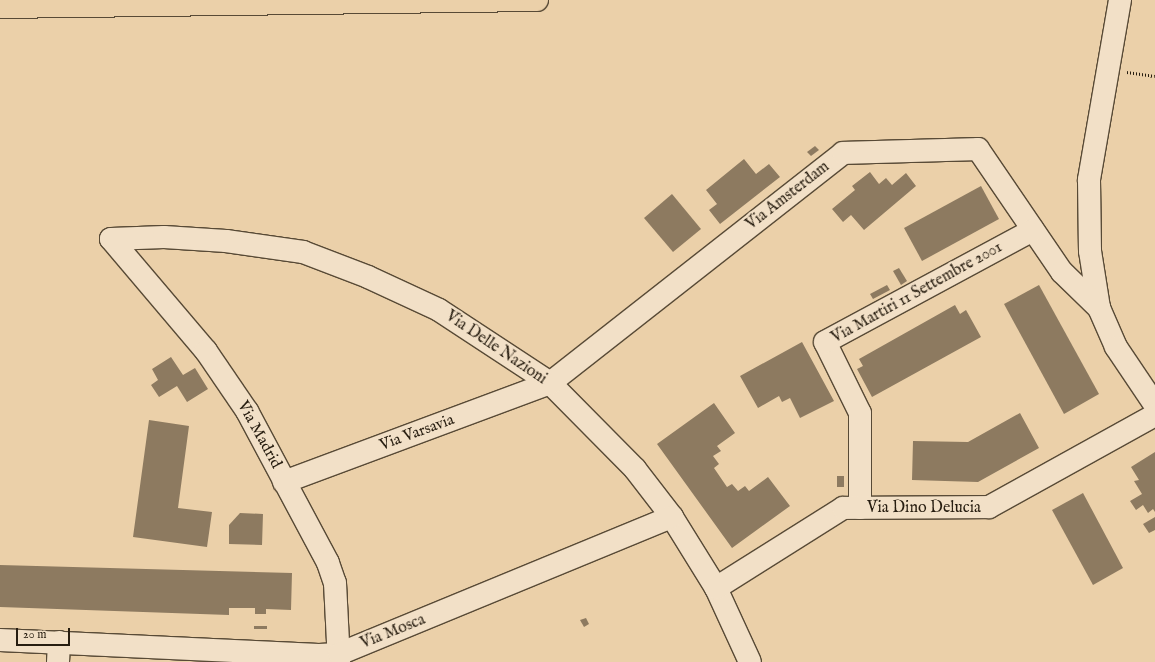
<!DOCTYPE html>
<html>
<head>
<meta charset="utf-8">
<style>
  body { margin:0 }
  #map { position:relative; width:1155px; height:662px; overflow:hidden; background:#ebd0a9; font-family:"IM FELL English",serif }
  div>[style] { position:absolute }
  .building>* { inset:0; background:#8d7a60 }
  .path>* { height:2.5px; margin-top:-1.25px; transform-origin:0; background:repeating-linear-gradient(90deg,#271d10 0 1px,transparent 0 3px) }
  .roads { filter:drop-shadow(1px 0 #584a36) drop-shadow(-1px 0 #584a36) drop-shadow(0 1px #584a36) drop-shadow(0 -1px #584a36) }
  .minor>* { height:22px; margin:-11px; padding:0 11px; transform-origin:11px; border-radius:11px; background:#f2e0c7 }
  .highway>* { height:22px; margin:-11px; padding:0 11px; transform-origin:11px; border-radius:11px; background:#ebd0a9 }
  span { translate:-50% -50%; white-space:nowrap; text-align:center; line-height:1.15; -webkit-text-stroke:4px #f2e0c7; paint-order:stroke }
  .street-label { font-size:16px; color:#271d10 }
  .scale { position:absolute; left:16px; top:628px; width:54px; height:18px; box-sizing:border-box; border:2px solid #271d10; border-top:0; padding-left:5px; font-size:12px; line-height:14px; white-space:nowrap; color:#271d10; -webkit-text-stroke:3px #f2e0c7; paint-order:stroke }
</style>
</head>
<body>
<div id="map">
  <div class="building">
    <i style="clip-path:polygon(815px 146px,819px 150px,811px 156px,807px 152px)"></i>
    <i style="clip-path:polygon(744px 159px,756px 174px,769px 164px,780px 177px,720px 224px,709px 210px,717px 204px,706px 190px)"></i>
    <i style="clip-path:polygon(870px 172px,879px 184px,886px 178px,892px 185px,906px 173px,916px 186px,864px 230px,851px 215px,843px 222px,832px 209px,855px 190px,852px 186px)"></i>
    <i style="clip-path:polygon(981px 186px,999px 219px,922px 261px,904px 228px)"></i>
    <i style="clip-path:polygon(672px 194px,701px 229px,673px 252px,644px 218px)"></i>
    <i style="clip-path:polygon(899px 268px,907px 281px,901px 285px,893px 271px)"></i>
    <i style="clip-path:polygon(887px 285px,890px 290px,873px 299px,870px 294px)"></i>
    <i style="clip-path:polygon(1039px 285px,1099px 394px,1064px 414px,1004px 304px)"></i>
    <i style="clip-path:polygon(955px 305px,960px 314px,966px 310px,981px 337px,872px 397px,857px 369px,863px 366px,859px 359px)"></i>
    <i style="clip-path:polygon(802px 342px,834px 401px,800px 418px,790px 398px,782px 402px,779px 396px,758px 408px,740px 376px)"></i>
    <i style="clip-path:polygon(171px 357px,183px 375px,195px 368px,208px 389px,187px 402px,177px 386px,159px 397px,151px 385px,158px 380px,152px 369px)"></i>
    <i style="clip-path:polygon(714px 403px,735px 433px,717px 446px,721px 451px,713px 456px,719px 464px,714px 468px,727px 487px,732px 484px,738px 491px,745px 486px,749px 491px,768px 477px,790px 506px,732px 548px,657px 444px)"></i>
    <i style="clip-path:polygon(1020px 413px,1039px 448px,978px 482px,912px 480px,913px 441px,968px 442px)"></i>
    <i style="clip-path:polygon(149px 420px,189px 426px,178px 508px,212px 512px,207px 547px,133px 537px)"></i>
    <i style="clip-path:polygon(1155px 452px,1155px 512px,1153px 509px,1148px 513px,1143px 505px,1136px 510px,1130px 501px,1142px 494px,1134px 481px,1139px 480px,1131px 467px)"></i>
    <i style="clip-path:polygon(837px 476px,844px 476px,844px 487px,837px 487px)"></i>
    <i style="clip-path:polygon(1083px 493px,1123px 568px,1093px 585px,1052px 510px)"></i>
    <i style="clip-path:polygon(240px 513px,263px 514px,262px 545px,229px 544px,229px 525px)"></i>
    <i style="clip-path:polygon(1155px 517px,1155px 530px,1149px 533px,1143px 524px)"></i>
    <i style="clip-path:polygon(0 565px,292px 573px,291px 610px,266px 609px,266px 614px,255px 614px,255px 608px,229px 608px,229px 615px,0 607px)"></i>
    <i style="clip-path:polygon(586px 618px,589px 624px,584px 627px,580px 620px)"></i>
    <i style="clip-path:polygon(254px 626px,267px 626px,267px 629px,254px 629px)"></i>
  </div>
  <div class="path">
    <i style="left:1127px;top:72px;width:28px;rotate:8deg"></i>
  </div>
  <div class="roads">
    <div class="minor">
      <i style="left:1120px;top:0;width:183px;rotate:99.8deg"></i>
      <i style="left:1089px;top:180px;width:71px;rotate:89.2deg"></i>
      <i style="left:1090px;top:251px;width:58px;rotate:81deg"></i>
      <i style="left:1099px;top:308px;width:43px;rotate:66.4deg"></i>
      <i style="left:1116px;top:347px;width:70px;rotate:56.1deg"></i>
      <i style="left:111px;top:239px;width:53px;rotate:-2.2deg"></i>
      <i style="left:164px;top:237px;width:62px;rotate:3.7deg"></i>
      <i style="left:226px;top:241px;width:78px;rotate:8.1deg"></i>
      <i style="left:303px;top:252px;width:70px;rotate:21deg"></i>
      <i style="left:368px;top:277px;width:78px;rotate:24.9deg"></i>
      <i style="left:439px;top:310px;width:133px;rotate:33.3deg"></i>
      <i style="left:550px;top:383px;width:121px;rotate:45.3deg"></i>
      <i style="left:635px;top:469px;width:61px;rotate:52.4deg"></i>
      <i style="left:672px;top:517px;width:84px;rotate:58.2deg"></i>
      <i style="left:716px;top:588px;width:81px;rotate:65.3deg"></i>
      <i style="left:111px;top:239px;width:147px;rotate:49.7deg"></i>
      <i style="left:206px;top:351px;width:73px;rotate:55.7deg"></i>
      <i style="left:247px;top:411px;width:172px;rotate:61.9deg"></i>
      <i style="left:328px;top:563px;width:21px;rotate:71deg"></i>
      <i style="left:335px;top:583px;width:79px;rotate:87.1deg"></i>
      <i style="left:284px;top:482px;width:284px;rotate:-20.4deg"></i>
      <i style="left:550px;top:383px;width:372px;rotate:-38.1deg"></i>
      <i style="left:843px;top:153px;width:135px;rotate:-1.7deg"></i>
      <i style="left:978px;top:149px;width:149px;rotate:55.7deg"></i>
      <i style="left:1062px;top:272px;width:52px;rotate:44.2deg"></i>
      <i style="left:860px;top:508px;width:95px;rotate:-90deg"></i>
      <i style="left:860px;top:413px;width:79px;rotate:-116.2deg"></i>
      <i style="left:825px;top:342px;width:236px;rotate:-28.3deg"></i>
      <i style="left:716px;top:588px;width:150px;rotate:-32.2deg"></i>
      <i style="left:843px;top:508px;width:146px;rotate:-0.4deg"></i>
      <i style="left:989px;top:507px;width:190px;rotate:-29deg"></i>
      <i style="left:0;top:640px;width:319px;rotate:2.7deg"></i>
      <i style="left:319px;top:655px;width:20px;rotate:-3deg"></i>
      <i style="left:339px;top:654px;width:360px;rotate:-22.4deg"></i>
      <i style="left:58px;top:662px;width:20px;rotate:-87deg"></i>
    </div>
    <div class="highway">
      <i style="left:0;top:7px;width:537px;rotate:-0.75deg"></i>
    </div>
  </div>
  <div class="street-label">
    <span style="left:788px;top:196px;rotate:-38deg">Via Amsterdam</span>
    <span style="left:917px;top:293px;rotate:-29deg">Via Martiri 11 Settembre 2001</span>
    <span style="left:496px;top:348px;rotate:34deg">Via Delle Nazioni</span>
    <span style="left:417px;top:433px;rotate:-20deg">Via Varsavia</span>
    <span style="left:259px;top:435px;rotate:61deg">Via Madrid</span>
    <span style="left:924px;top:508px">Via Dino Delucia</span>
    <span style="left:393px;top:632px;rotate:-22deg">Via Mosca</span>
  </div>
  <div class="scale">20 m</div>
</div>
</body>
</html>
